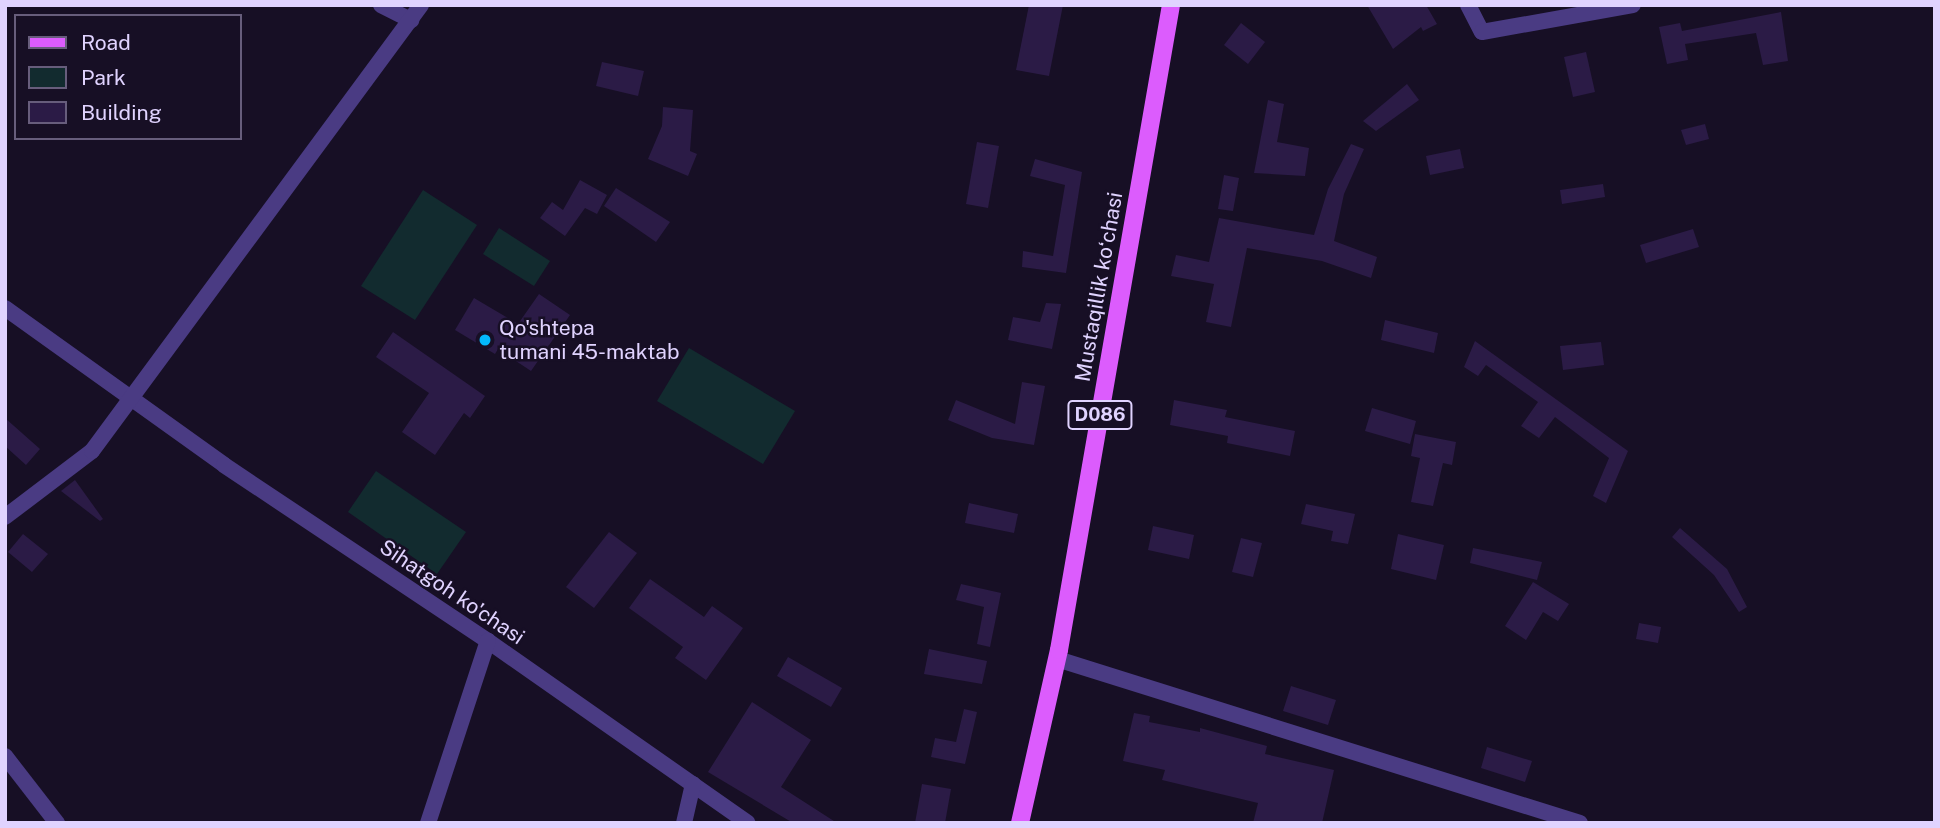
<!DOCTYPE html>
<html>
<head>
<meta charset="utf-8">
<style>
  body { margin:0 }
  #map { position:relative; width:1940px; height:828px; overflow:hidden; background:#170f25; font-family:"Public Sans",sans-serif }
  div>[style] { position:absolute }
  .green>* { inset:0; background:#122b2f }
  .building>* { inset:0; background:#2b1b46 }
  .street>* { height:16px; margin:-8px; padding:0 8px; transform-origin:8px; border-radius:8px; background:#4a3b83 }
  .primary>* { height:18px; margin:-9px; padding:0 9px; transform-origin:9px; border-radius:9px; background:#dc5cfd }
  .dots>* { width:19px; height:19px; translate:-50% -50%; box-sizing:border-box; border:4px solid #170f25; border-radius:50% }
  span { translate:-50% -50%; white-space:nowrap; text-align:center; line-height:1.15; -webkit-text-stroke:5px #170f25; paint-order:stroke }
  .shield-label span { padding:2px 5px; background:#170f25; border:2px solid; border-radius:5px; -webkit-text-stroke-width:0 }
  .shield-label { font-size:19px; color:#e0d3ff; font-weight:700 }
  .street-label { font-size:21px; color:#e0d3ff }
  .poi-label { font-size:21px; color:#e0d3ff }
  .left { translate:0 -50%; text-align:left }
  .frame { position:absolute; inset:0; border:7px solid #e0d3ff; pointer-events:none }
  .legend { position:absolute; left:14px; top:14px; width:228px; height:126px; box-sizing:border-box; background:#170f25; border:2px solid #675d7c; margin:0; padding:9px 12px; list-style:none; font-size:21px; color:#e0d3ff }
  .legend li { display:flex; align-items:center; gap:14px; height:35px }
  .legend b { width:35px; border:2px solid #675d7c }
</style>
</head>
<body>
<div id="map">
  <div class="green">
    <i style="clip-path:polygon(423px 190px,477px 225px,415px 320px,361px 286px)"></i>
    <i style="clip-path:polygon(499px 228px,550px 261px,534px 286px,483px 254px)"></i>
    <i style="clip-path:polygon(689px 348px,795px 411px,763px 464px,657px 401px)"></i>
    <i style="clip-path:polygon(376px 471px,466px 532px,437px 574px,348px 512px)"></i>
  </div>
  <div class="building">
    <i style="clip-path:polygon(1029px 5px,1063px 5px,1049px 76px,1016px 70px)"></i>
    <i style="clip-path:polygon(1367px 5px,1426px 5px,1437px 24px,1423px 31px,1421px 27px,1393px 49px)"></i>
    <i style="clip-path:polygon(1781px 12px,1788px 61px,1763px 65px,1756px 33px,1685px 44px,1688px 60px,1667px 64px,1659px 27px,1680px 23px,1682px 31px)"></i>
    <i style="clip-path:polygon(1241px 23px,1265px 42px,1248px 64px,1224px 45px)"></i>
    <i style="clip-path:polygon(1586px 52px,1595px 92px,1573px 97px,1564px 57px)"></i>
    <i style="clip-path:polygon(602px 62px,644px 71px,638px 96px,596px 86px)"></i>
    <i style="clip-path:polygon(1407px 84px,1419px 100px,1376px 131px,1363px 121px)"></i>
    <i style="clip-path:polygon(1268px 100px,1284px 104px,1277px 142px,1309px 148px,1305px 176px,1254px 173px)"></i>
    <i style="clip-path:polygon(663px 107px,693px 110px,690px 151px,697px 154px,688px 176px,648px 159px,662px 126px)"></i>
    <i style="clip-path:polygon(1705px 124px,1709px 139px,1686px 145px,1681px 130px)"></i>
    <i style="clip-path:polygon(977px 142px,999px 146px,988px 208px,966px 204px)"></i>
    <i style="clip-path:polygon(1351px 144px,1364px 149px,1344px 194px,1334px 241px,1377px 257px,1371px 278px,1322px 261px,1247px 248px,1231px 327px,1206px 322px,1214px 284px,1171px 276px,1176px 255px,1209px 262px,1219px 218px,1314px 235px,1328px 189px)"></i>
    <i style="clip-path:polygon(1460px 149px,1464px 168px,1430px 175px,1426px 156px)"></i>
    <i style="clip-path:polygon(1035px 159px,1082px 172px,1066px 273px,1022px 267px,1023px 251px,1053px 256px,1065px 185px,1030px 176px)"></i>
    <i style="clip-path:polygon(1224px 175px,1239px 178px,1233px 211px,1218px 209px)"></i>
    <i style="clip-path:polygon(580px 180px,607px 195px,597px 214px,585px 208px,565px 236px,540px 218px,552px 202px,563px 210px)"></i>
    <i style="clip-path:polygon(1603px 184px,1605px 197px,1562px 204px,1560px 190px)"></i>
    <i style="clip-path:polygon(616px 188px,670px 222px,656px 242px,604px 206px)"></i>
    <i style="clip-path:polygon(1693px 229px,1699px 247px,1646px 263px,1640px 245px)"></i>
    <i style="clip-path:polygon(539px 294px,570px 315px,531px 371px,498px 349px,495px 354px,455px 330px,474px 298px,518px 324px)"></i>
    <i style="clip-path:polygon(1046px 303px,1061px 304px,1052px 349px,1008px 340px,1013px 317px,1040px 322px)"></i>
    <i style="clip-path:polygon(1385px 320px,1438px 333px,1434px 353px,1381px 340px)"></i>
    <i style="clip-path:polygon(393px 332px,485px 396px,470px 418px,464px 413px,435px 455px,402px 432px,429px 393px,376px 357px)"></i>
    <i style="clip-path:polygon(1475px 341px,1628px 451px,1606px 503px,1593px 496px,1609px 458px,1555px 417px,1539px 438px,1521px 426px,1538px 402px,1486px 365px,1478px 376px,1464px 367px)"></i>
    <i style="clip-path:polygon(1601px 342px,1604px 365px,1563px 370px,1560px 346px)"></i>
    <i style="clip-path:polygon(1022px 382px,1045px 386px,1034px 445px,992px 438px,948px 420px,956px 400px,1015px 424px)"></i>
    <i style="clip-path:polygon(1174px 400px,1227px 410px,1225px 417px,1295px 431px,1290px 456px,1227px 443px,1228px 436px,1170px 425px)"></i>
    <i style="clip-path:polygon(1372px 408px,1416px 421px,1410px 444px,1365px 431px)"></i>
    <i style="clip-path:polygon(5px 418px,40px 449px,26px 465px,5px 446px)"></i>
    <i style="clip-path:polygon(1415px 434px,1456px 442px,1452px 465px,1443px 463px,1433px 506px,1411px 502px,1420px 458px,1411px 456px)"></i>
    <i style="clip-path:polygon(75px 480px,103px 519px,100px 521px,61px 491px)"></i>
    <i style="clip-path:polygon(969px 503px,1018px 514px,1014px 533px,965px 523px)"></i>
    <i style="clip-path:polygon(1306px 504px,1355px 514px,1348px 544px,1331px 541px,1333px 531px,1301px 524px)"></i>
    <i style="clip-path:polygon(1153px 526px,1194px 535px,1189px 559px,1148px 550px)"></i>
    <i style="clip-path:polygon(1680px 528px,1727px 569px,1747px 607px,1739px 612px,1714px 575px,1672px 537px)"></i>
    <i style="clip-path:polygon(609px 532px,637px 553px,594px 608px,566px 587px)"></i>
    <i style="clip-path:polygon(23px 534px,48px 554px,32px 572px,8px 552px)"></i>
    <i style="clip-path:polygon(1398px 534px,1444px 545px,1436px 580px,1391px 569px)"></i>
    <i style="clip-path:polygon(1241px 538px,1262px 543px,1253px 577px,1232px 572px)"></i>
    <i style="clip-path:polygon(1473px 548px,1542px 562px,1537px 580px,1470px 563px)"></i>
    <i style="clip-path:polygon(650px 579px,704px 617px,712px 606px,743px 628px,706px 680px,675px 658px,683px 647px,629px 608px)"></i>
    <i style="clip-path:polygon(1533px 582px,1569px 604px,1558px 621px,1543px 612px,1526px 640px,1505px 626px)"></i>
    <i style="clip-path:polygon(961px 584px,1001px 593px,990px 647px,977px 644px,984px 607px,956px 600px)"></i>
    <i style="clip-path:polygon(1639px 623px,1661px 627px,1658px 643px,1636px 639px)"></i>
    <i style="clip-path:polygon(929px 649px,987px 661px,982px 684px,924px 674px)"></i>
    <i style="clip-path:polygon(788px 657px,842px 688px,831px 707px,777px 676px)"></i>
    <i style="clip-path:polygon(1291px 686px,1336px 700px,1328px 725px,1283px 711px)"></i>
    <i style="clip-path:polygon(752px 702px,811px 740px,781px 787px,837px 823px,793px 823px,708px 772px)"></i>
    <i style="clip-path:polygon(964px 709px,977px 712px,965px 764px,931px 757px,935px 738px,956px 742px)"></i>
    <i style="clip-path:polygon(1134px 713px,1150px 716px,1149px 722px,1200px 732px,1200px 728px,1267px 746px,1265px 754px,1334px 770px,1322px 823px,1253px 823px,1258px 803px,1162px 780px,1165px 770px,1123px 761px)"></i>
    <i style="clip-path:polygon(1487px 747px,1532px 761px,1525px 782px,1481px 768px)"></i>
    <i style="clip-path:polygon(922px 784px,951px 789px,945px 823px,915px 823px)"></i>
  </div>
  <div class="street">
    <i style="left:381px;top:5px;width:34px;rotate:27deg"></i>
    <i style="left:1468px;top:5px;width:30px;rotate:63deg"></i>
    <i style="left:1482px;top:32px;width:153px;rotate:-10.1deg"></i>
    <i style="left:5px;top:308px;width:269px;rotate:35.6deg"></i>
    <i style="left:224px;top:465px;width:317px;rotate:33.7deg"></i>
    <i style="left:488px;top:641px;width:317px;rotate:35deg"></i>
    <i style="left:5px;top:517px;width:109px;rotate:-37.2deg"></i>
    <i style="left:92px;top:451px;width:554px;rotate:-53.58deg"></i>
    <i style="left:1057px;top:659px;width:548px;rotate:17.41deg"></i>
    <i style="left:5px;top:756px;width:85px;rotate:52.2deg"></i>
    <i style="left:428px;top:823px;width:192px;rotate:-71.8deg"></i>
    <i style="left:684px;top:823px;width:40px;rotate:-77deg"></i>
  </div>
  <div class="primary">
    <i style="left:1020px;top:823px;width:177px;rotate:-77.3deg"></i>
    <i style="left:1059px;top:650px;width:655px;rotate:-80.15deg"></i>
  </div>
  <div class="dots">
    <i style="left:485px;top:340px;background:#03b8fb"></i>
  </div>
  <div class="shield-label">
    <span style="left:1100px;top:415px">D086</span>
  </div>
  <div class="street-label">
    <span style="left:1099px;top:287px;rotate:-80deg">Mustaqillik koʻchasi</span>
    <span style="left:452px;top:592px;rotate:34deg">Sihatgoh ko'chasi</span>
  </div>
  <div class="poi-label">
    <span class="left" style="left:499px;top:340px">Qo'shtepa<br>tumani 45-maktab</span>
  </div>
  <div class="frame"></div>
  <ul class="legend">
  <li><b style="height:9px;background:#dc5cfd"></b>Road</li>
  <li><b style="height:19px;background:#122b2f"></b>Park</li>
  <li><b style="height:19px;background:#2b1b46"></b>Building</li>
  </ul>
</div>
</body>
</html>
